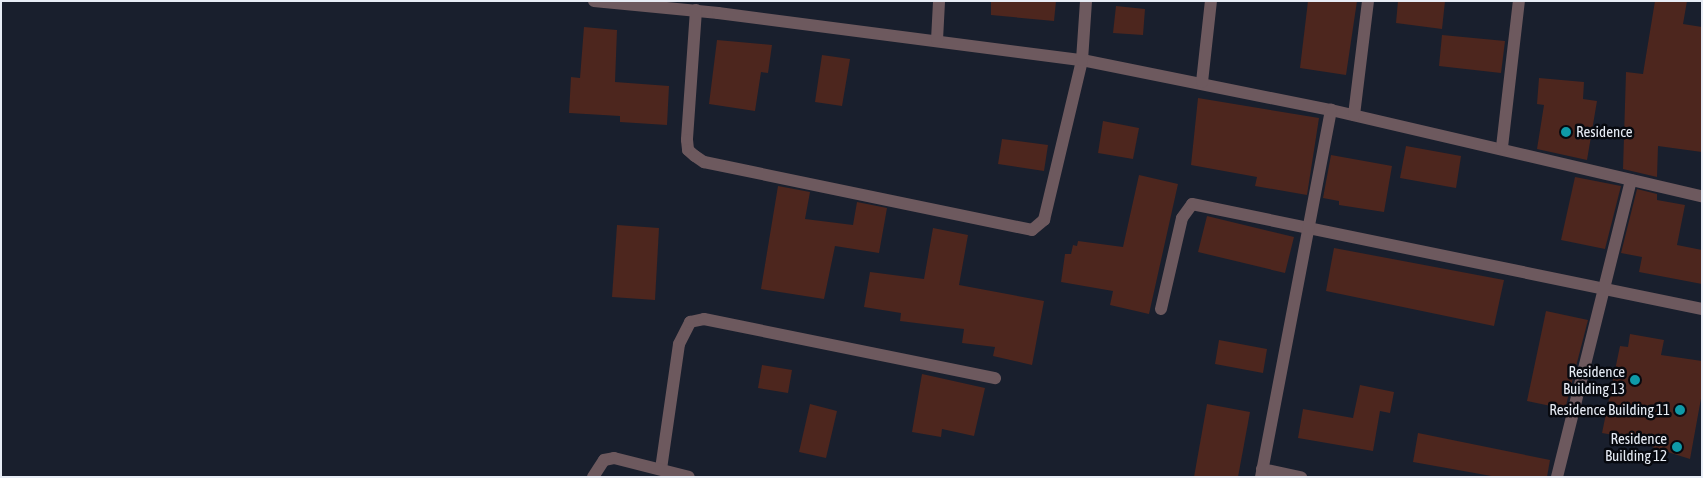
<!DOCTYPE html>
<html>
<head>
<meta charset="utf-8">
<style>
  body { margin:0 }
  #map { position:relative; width:1703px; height:478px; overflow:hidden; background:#191f2d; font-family:"Asap Condensed",sans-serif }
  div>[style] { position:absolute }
  .building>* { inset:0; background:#4d261e }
  .street>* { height:12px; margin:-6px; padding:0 6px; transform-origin:6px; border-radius:6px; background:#6d595e }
  .dots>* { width:14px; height:14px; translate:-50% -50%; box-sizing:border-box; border:2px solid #07090f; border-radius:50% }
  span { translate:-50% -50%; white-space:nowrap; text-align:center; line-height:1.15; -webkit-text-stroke:5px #07090f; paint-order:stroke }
  .poi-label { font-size:15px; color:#e7ecf5 }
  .left { translate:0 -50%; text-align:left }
  .right { translate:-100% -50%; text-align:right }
  .frame { position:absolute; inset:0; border:2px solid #e7ecf5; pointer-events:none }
</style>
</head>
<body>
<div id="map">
  <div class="building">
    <i style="clip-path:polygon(991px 1px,1056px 1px,1054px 21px,991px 15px)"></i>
    <i style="clip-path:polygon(1308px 1px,1357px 1px,1346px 75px,1300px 68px)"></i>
    <i style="clip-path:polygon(1398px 1px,1445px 1px,1442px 29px,1396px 23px)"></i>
    <i style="clip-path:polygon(1655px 1px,1687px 1px,1683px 24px,1702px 27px,1702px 152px,1658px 146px,1657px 177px,1623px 169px,1626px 72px,1643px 74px)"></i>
    <i style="clip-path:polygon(1116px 6px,1145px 9px,1143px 35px,1113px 33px)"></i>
    <i style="clip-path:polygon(584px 27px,617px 30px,615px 82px,669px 86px,667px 125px,620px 122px,620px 116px,569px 113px,571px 77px,580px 78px)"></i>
    <i style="clip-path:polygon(1442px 35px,1505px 41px,1501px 73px,1439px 66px)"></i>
    <i style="clip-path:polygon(717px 40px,772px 45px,768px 73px,761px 72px,755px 111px,709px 104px)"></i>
    <i style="clip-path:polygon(822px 55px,850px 59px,842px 106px,815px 102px)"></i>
    <i style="clip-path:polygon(1539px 78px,1584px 82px,1583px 99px,1597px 101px,1587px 160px,1537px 149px,1544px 105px,1537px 104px)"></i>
    <i style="clip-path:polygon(1198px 98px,1319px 118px,1307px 195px,1255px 186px,1257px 177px,1191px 165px)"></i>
    <i style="clip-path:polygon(1103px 121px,1139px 128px,1133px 159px,1098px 153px)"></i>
    <i style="clip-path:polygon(1002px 139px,1048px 145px,1044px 171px,998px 164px)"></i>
    <i style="clip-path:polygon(1406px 146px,1461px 156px,1456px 188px,1400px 178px)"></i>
    <i style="clip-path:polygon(1331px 155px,1392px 166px,1384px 212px,1339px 205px,1339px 201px,1323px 198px)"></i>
    <i style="clip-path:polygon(1139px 175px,1178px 184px,1149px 314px,1110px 305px,1113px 291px,1061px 282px,1065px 254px,1071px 254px,1073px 245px,1077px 246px,1078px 241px,1123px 247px)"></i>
    <i style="clip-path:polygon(1575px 177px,1621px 186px,1605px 249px,1561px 240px)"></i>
    <i style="clip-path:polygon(778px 186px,810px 192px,805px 219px,853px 225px,857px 202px,887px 208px,879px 253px,835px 246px,824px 299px,761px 289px)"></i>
    <i style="clip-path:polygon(1637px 189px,1657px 194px,1657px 200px,1685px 205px,1677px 245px,1702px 250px,1702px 284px,1639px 272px,1642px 257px,1621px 253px)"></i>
    <i style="clip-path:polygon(1207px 216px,1294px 237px,1285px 273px,1198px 252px)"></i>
    <i style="clip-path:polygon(617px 225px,659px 228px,655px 300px,612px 297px)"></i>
    <i style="clip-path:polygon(933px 228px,968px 235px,959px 285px,1044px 301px,1032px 365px,993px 356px,995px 347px,962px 343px,964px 329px,900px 321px,901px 313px,864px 307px,870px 272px,924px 279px)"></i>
    <i style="clip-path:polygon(1334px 248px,1504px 280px,1494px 326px,1326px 291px)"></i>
    <i style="clip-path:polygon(1546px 311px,1588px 320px,1565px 409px,1527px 401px)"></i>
    <i style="clip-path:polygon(1630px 334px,1664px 340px,1661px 355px,1702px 361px,1702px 393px,1690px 459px,1652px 447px,1654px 442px,1602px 433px,1620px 346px,1628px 347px)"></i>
    <i style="clip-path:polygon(1219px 340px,1267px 349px,1263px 373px,1215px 364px)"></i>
    <i style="clip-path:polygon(762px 365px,792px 370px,788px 393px,758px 388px)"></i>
    <i style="clip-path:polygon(922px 374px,985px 388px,974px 436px,942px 429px,941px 437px,912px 432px)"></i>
    <i style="clip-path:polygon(1360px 385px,1394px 392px,1390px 413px,1380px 411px,1373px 451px,1298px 438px,1303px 409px,1353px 418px)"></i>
    <i style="clip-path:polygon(810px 404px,837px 411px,826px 458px,799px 452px)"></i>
    <i style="clip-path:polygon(1207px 404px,1250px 412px,1238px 477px,1194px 477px)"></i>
    <i style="clip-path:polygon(1418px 433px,1550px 460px,1547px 477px,1497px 477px,1413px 462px)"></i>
  </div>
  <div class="street">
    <i style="left:594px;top:1px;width:125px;rotate:5.5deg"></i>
    <i style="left:718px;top:13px;width:367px;rotate:7.4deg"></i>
    <i style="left:1082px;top:60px;width:254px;rotate:11.4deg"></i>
    <i style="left:1331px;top:110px;width:381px;rotate:13.1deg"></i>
    <i style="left:696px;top:10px;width:130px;rotate:94deg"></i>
    <i style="left:687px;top:140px;width:10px;rotate:84deg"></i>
    <i style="left:688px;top:150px;width:9px;rotate:41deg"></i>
    <i style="left:695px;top:156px;width:11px;rotate:34deg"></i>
    <i style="left:704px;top:162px;width:335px;rotate:11.7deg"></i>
    <i style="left:1032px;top:230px;width:16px;rotate:-40deg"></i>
    <i style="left:1044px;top:220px;width:164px;rotate:-76.6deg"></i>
    <i style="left:1082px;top:60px;width:59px;rotate:-86.1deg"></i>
    <i style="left:937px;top:40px;width:39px;rotate:-87deg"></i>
    <i style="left:1202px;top:82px;width:81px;rotate:-83.7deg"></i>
    <i style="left:1354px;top:115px;width:115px;rotate:-83deg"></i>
    <i style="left:1502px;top:147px;width:147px;rotate:-83.4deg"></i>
    <i style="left:1161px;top:309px;width:93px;rotate:-77deg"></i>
    <i style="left:1182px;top:218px;width:17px;rotate:-54deg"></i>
    <i style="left:1192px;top:204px;width:521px;rotate:11.63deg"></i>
    <i style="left:661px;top:469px;width:126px;rotate:-81.8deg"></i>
    <i style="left:679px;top:344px;width:25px;rotate:-63deg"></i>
    <i style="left:690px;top:322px;width:14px;rotate:-12deg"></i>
    <i style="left:704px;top:319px;width:297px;rotate:11.5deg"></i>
    <i style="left:1262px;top:469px;width:40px;rotate:12deg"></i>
    <i style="left:593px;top:477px;width:20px;rotate:-57deg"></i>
    <i style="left:604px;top:460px;width:10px;rotate:-11deg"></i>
    <i style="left:614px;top:458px;width:77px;rotate:14.2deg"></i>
    <i style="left:1261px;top:477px;width:374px;rotate:-79.2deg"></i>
    <i style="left:1557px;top:477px;width:306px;rotate:-76deg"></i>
  </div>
  <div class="dots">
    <i style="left:1566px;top:132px;background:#0f9aa8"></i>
    <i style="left:1635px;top:380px;background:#0f9aa8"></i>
    <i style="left:1680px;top:410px;background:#0f9aa8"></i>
    <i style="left:1677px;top:447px;background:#0f9aa8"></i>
  </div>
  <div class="poi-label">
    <span class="left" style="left:1576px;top:132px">Residence</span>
    <span class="right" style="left:1625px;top:380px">Residence<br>Building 13</span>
    <span class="right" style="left:1670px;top:410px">Residence Building 11</span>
    <span class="right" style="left:1667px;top:447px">Residence<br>Building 12</span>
  </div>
  <div class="frame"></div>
</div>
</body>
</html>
